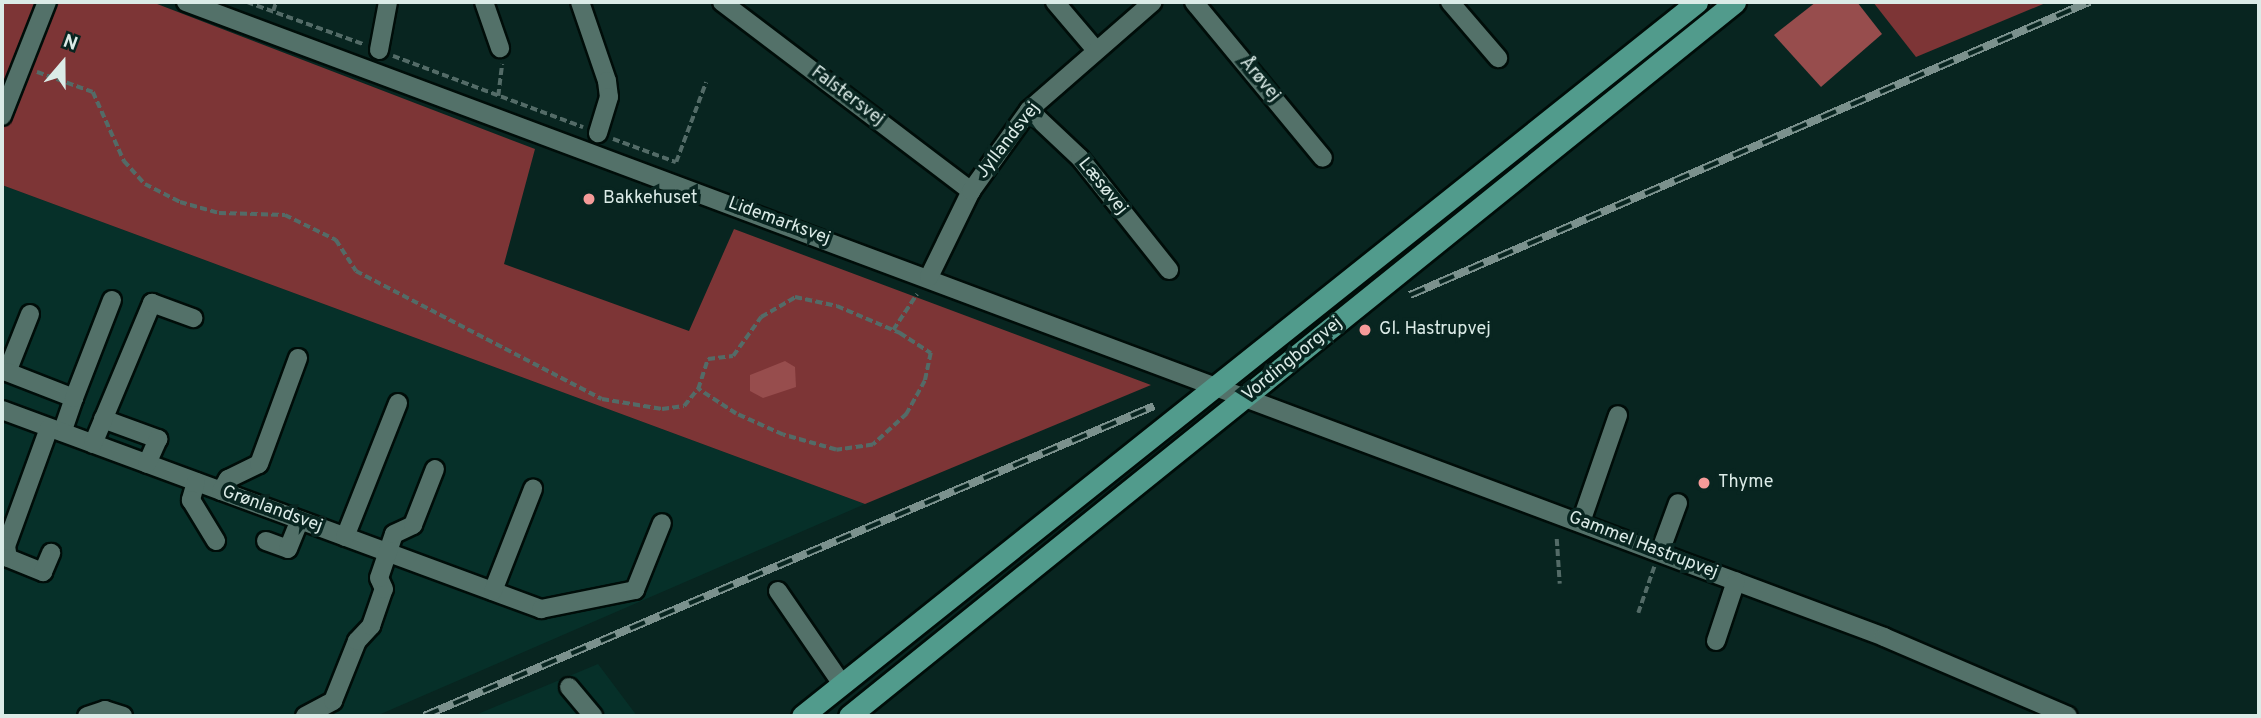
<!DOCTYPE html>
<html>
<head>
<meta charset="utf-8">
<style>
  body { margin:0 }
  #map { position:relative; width:2261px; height:718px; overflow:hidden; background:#082520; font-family:Overpass,sans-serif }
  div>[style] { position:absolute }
  .built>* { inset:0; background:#063029 }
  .forest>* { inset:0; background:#7d3536 }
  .water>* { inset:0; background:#974d4d }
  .path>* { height:3.5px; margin-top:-1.75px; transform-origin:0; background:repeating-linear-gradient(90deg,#536b67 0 7px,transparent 0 10.5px) }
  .roads { filter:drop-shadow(2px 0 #000d09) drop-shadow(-2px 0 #000d09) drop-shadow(0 2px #000d09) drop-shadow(0 -2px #000d09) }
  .minor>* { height:18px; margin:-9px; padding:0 9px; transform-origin:9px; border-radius:9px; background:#537169 }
  .major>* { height:21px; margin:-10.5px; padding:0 10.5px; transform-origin:10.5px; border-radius:10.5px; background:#519b8c }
  .rail>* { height:8px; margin-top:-4px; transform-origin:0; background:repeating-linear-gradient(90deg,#082520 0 16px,#7b918d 0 32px); box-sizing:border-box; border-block:2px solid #7b918d }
  .dots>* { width:19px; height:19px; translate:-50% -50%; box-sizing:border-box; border:4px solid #082520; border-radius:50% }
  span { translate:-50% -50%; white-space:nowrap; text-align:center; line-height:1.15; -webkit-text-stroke:7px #082520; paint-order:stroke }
  .street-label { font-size:18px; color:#dbebe7 }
  .poi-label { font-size:18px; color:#dbebe7 }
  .left { translate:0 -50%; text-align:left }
  .frame { position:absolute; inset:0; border:4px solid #dbebe7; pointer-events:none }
  .north { position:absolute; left:28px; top:28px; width:70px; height:70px; -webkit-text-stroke:5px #082520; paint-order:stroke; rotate:20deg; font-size:19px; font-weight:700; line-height:28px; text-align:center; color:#dbebe7 }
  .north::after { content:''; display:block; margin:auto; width:24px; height:32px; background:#dbebe7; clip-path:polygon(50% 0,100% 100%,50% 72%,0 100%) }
</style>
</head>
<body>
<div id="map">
  <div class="built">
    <i style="clip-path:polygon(2px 185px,865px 504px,376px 716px,2px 716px)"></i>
    <i style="clip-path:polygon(598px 664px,637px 716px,473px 716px)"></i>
  </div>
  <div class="forest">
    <i style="clip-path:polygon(2px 2px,152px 2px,535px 149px,504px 264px,689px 331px,734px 229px,1151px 385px,865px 504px,2px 185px)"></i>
    <i style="clip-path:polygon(1873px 2px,2048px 2px,1916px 57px)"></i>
  </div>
  <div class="water">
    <i style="clip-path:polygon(1816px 2px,1857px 2px,1882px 34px,1821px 87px,1774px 35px)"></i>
    <i style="clip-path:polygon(785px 361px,795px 367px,796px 387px,763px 398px,750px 391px,750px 375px)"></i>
  </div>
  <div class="path">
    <i style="left:247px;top:2px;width:123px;rotate:19.9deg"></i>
    <i style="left:273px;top:11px;width:9px;rotate:-72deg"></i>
    <i style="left:393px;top:56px;width:203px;rotate:20.5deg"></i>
    <i style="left:37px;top:72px;width:59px;rotate:19.7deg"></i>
    <i style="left:93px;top:92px;width:76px;rotate:65.8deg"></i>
    <i style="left:124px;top:161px;width:31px;rotate:48deg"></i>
    <i style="left:145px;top:184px;width:39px;rotate:27deg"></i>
    <i style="left:180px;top:202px;width:41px;rotate:15.8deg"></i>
    <i style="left:219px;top:213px;width:66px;rotate:1.7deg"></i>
    <i style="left:285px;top:215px;width:57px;rotate:26.1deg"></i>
    <i style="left:336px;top:240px;width:37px;rotate:57deg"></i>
    <i style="left:356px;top:271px;width:277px;rotate:27.5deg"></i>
    <i style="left:602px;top:399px;width:61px;rotate:9.5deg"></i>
    <i style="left:662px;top:409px;width:22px;rotate:-8deg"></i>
    <i style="left:684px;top:406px;width:22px;rotate:-51deg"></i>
    <i style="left:698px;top:389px;width:32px;rotate:-72deg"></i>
    <i style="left:708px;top:359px;width:25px;rotate:-7deg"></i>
    <i style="left:733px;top:356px;width:48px;rotate:-54.3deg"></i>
    <i style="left:761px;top:317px;width:39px;rotate:-30deg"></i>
    <i style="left:795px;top:297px;width:43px;rotate:12.1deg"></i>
    <i style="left:837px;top:306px;width:69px;rotate:23.2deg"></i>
    <i style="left:900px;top:333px;width:37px;rotate:33deg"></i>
    <i style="left:931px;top:353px;width:29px;rotate:102deg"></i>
    <i style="left:925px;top:381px;width:38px;rotate:119deg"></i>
    <i style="left:907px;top:414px;width:46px;rotate:137.6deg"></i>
    <i style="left:873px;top:445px;width:37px;rotate:172deg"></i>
    <i style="left:836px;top:450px;width:55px;rotate:-164.2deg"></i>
    <i style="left:783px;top:435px;width:51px;rotate:-155.9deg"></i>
    <i style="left:736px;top:414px;width:45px;rotate:-146.7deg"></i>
    <i style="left:498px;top:96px;width:32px;rotate:-83deg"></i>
    <i style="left:613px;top:139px;width:67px;rotate:20.1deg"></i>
    <i style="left:676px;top:162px;width:85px;rotate:-69.4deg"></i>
    <i style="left:893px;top:330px;width:43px;rotate:-56.3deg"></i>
    <i style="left:1557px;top:539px;width:45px;rotate:86.2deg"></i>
    <i style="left:1638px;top:613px;width:49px;rotate:-70.8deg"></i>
  </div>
  <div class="roads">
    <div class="minor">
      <i style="left:186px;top:2px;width:1813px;rotate:20.5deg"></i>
      <i style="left:1884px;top:637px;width:200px;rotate:23.2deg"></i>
      <i style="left:484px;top:2px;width:49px;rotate:70.8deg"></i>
      <i style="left:580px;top:2px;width:83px;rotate:71.1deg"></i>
      <i style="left:607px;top:81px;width:16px;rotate:83deg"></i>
      <i style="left:609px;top:97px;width:38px;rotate:107deg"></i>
      <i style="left:722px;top:2px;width:313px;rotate:37.2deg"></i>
      <i style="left:1055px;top:2px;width:62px;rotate:49.6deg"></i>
      <i style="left:1194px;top:2px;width:202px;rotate:50.4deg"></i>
      <i style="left:1450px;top:2px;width:74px;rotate:49.4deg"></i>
      <i style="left:379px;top:50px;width:49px;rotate:-79.4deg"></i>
      <i style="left:1029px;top:110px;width:70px;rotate:43.3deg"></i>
      <i style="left:1080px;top:158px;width:143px;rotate:51.5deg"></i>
      <i style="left:2px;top:116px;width:123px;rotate:-68.5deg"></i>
      <i style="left:929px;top:277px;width:96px;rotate:-64deg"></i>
      <i style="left:971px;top:191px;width:100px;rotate:-54.4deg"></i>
      <i style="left:1029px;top:110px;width:164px;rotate:-41.1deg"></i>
      <i style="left:30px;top:314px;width:62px;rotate:111.6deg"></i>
      <i style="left:7px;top:372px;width:72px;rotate:21.2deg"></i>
      <i style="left:74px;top:398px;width:36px;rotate:109deg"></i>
      <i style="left:74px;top:398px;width:105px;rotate:-68.8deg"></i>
      <i style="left:2px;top:410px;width:575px;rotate:20.26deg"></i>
      <i style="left:541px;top:609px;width:96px;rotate:-11.4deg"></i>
      <i style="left:635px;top:590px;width:72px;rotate:-68.1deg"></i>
      <i style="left:103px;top:419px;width:59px;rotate:20deg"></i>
      <i style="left:158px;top:439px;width:27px;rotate:114deg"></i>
      <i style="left:49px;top:428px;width:126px;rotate:110deg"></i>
      <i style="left:6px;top:546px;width:12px;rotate:81deg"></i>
      <i style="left:8px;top:558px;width:38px;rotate:22deg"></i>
      <i style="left:43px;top:572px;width:21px;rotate:-67deg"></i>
      <i style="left:93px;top:444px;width:153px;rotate:-67.3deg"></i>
      <i style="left:152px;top:303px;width:44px;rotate:20.1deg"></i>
      <i style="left:196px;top:482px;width:19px;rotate:106deg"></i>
      <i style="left:191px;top:500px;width:48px;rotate:58.6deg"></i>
      <i style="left:221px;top:491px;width:14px;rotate:-60deg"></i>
      <i style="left:228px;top:479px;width:34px;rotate:-26deg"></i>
      <i style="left:259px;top:464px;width:113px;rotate:-69.8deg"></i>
      <i style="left:1581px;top:522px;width:113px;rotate:-70.9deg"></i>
      <i style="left:345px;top:537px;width:144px;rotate:-68.4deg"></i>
      <i style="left:266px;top:541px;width:23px;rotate:20deg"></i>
      <i style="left:288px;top:549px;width:31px;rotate:-68deg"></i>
      <i style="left:1660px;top:552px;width:52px;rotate:-69.8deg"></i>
      <i style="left:493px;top:591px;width:110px;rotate:-68.6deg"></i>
      <i style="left:778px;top:591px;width:113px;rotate:55.5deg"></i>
      <i style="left:1716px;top:641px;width:63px;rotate:-71.6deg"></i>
      <i style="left:569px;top:687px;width:38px;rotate:50deg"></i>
      <i style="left:87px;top:716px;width:19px;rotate:-18deg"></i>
      <i style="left:105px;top:710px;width:19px;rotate:18deg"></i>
      <i style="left:305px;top:716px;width:32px;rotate:-28deg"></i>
      <i style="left:333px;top:701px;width:65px;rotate:-68.2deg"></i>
      <i style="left:357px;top:641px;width:21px;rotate:-47deg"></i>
      <i style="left:371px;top:626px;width:39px;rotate:-71deg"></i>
      <i style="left:384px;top:589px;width:12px;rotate:-114deg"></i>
      <i style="left:379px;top:578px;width:46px;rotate:-71.2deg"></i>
      <i style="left:394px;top:534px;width:21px;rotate:-25deg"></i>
      <i style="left:413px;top:525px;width:60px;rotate:-68.6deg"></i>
    </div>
    <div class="major">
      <i style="left:802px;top:716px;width:1145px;rotate:-38.58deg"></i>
      <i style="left:849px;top:716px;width:1138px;rotate:-38.86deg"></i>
    </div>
  </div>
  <div class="rail">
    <i style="left:1410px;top:295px;width:740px;rotate:-23.34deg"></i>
    <i style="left:424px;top:716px;width:793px;rotate:-23.01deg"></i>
  </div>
  <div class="dots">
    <i style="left:589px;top:199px;background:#f59b99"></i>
    <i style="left:1365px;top:330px;background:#f59b99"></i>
    <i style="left:1704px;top:483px;background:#f59b99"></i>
  </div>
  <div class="street-label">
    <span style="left:1259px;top:80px;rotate:50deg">Årøvej</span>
    <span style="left:847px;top:97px;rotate:37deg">Falstersvej</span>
    <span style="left:1009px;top:141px;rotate:-52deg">Jyllandsvej</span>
    <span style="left:1102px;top:187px;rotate:51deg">Læsøvej</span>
    <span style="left:779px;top:222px;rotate:20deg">Lidemarksvej</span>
    <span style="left:1293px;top:360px;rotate:-39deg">Vordingborgvej</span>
    <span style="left:272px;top:510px;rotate:20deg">Grønlandsvej</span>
    <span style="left:1643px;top:546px;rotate:21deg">Gammel Hastrupvej</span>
  </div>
  <div class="poi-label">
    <span class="left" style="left:603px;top:199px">Bakkehuset</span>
    <span class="left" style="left:1379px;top:330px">Gl. Hastrupvej</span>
    <span class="left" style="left:1718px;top:483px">Thyme</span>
  </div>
  <div class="frame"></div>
  <div class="north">N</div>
</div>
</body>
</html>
